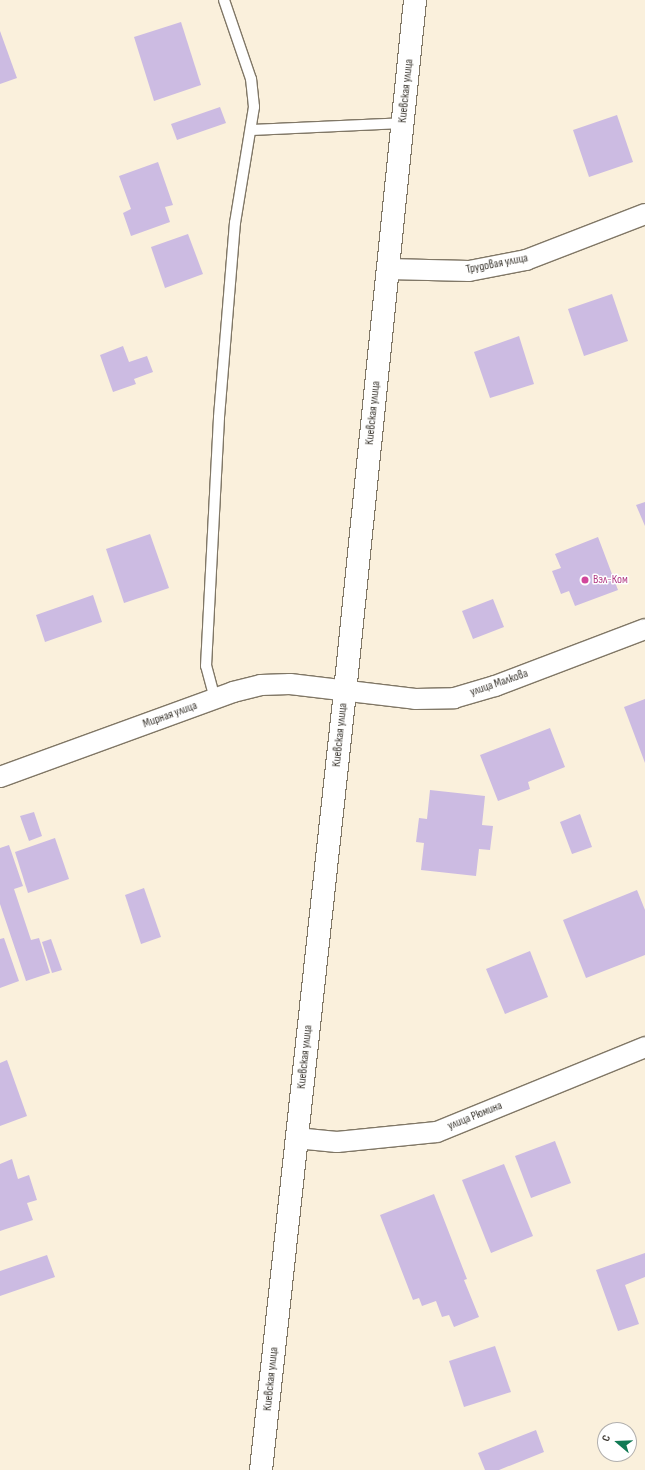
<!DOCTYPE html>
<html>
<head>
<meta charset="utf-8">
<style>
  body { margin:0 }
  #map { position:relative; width:645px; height:1470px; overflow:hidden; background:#faf0dc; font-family:"Sofia Sans Condensed",sans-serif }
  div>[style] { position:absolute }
  .building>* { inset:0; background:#ccbbe2 }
  .roads { filter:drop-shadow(1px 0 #807766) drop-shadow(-1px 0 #807766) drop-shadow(0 1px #807766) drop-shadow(0 -1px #807766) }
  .lane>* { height:10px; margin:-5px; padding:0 5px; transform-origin:5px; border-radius:5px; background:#fff }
  .street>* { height:20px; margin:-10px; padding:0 10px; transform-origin:10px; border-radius:10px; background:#fff }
  .secondary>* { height:22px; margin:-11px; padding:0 11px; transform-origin:11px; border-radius:11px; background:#fff }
  .dots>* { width:11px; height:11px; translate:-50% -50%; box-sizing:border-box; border:2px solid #fff; border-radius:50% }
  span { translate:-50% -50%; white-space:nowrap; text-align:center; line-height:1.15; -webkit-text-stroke:3px #fff; paint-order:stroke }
  .street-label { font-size:12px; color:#3c3831 }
  .hotel-label { font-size:12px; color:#b23c85 }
  .left { translate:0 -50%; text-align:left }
  .north { position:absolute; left:597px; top:1422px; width:40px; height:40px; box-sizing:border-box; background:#fff; border:1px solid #b1afad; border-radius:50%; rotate:289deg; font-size:11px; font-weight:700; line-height:16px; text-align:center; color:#3c3831 }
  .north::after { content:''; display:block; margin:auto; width:14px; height:18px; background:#117a54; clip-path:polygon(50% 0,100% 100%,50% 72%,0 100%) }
</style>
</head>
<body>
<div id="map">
  <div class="building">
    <i style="clip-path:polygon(181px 22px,201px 85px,154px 101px,134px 37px)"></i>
    <i style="clip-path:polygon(0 31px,17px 78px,0 84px)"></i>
    <i style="clip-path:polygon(220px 107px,226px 123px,177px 140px,171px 124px)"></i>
    <i style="clip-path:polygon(617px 115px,633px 162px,589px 177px,573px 130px)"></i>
    <i style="clip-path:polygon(158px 162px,173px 205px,165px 207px,170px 222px,131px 236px,123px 213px,131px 209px,119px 176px)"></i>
    <i style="clip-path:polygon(188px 234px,203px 274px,165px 288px,151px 247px)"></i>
    <i style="clip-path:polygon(612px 294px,628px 341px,584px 356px,568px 309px)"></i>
    <i style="clip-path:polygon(519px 336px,534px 384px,490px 398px,474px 352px)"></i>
    <i style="clip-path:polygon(123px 346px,129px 362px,147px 356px,153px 372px,134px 379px,136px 384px,113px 392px,100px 355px)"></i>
    <i style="clip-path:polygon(645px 502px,645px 526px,636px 505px)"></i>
    <i style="clip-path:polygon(150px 534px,169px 588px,124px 603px,106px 549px)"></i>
    <i style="clip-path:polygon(598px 537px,618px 590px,575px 606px,569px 591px,561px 594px,552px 571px,561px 568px,555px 554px)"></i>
    <i style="clip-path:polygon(93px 595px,102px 622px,45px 642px,36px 615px)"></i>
    <i style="clip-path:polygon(493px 599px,504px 627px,473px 639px,462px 611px)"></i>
    <i style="clip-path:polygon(645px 699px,645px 763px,624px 707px)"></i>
    <i style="clip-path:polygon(550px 728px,565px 767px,528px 782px,530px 789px,498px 801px,480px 755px)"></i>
    <i style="clip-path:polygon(430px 790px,485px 796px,482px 825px,493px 826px,490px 850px,479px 849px,476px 876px,421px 870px,424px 843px,416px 842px,419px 818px,427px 819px)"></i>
    <i style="clip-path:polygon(34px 812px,42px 836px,29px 841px,20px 816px)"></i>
    <i style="clip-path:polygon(580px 814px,592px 847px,572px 854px,560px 822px)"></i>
    <i style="clip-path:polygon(55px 838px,69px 879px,28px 893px,15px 852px)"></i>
    <i style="clip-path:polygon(9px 845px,23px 886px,14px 889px,31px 940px,39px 938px,50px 973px,26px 981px,0 904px,0 848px)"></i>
    <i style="clip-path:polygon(144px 888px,161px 937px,141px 944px,125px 895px)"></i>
    <i style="clip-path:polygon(637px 890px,645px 910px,645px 955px,586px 978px,563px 920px)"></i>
    <i style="clip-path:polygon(4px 938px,19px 981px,0 988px,0 939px)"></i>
    <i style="clip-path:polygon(51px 939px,62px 970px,52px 973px,42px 942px)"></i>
    <i style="clip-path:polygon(530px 951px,548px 997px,505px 1014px,486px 969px)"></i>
    <i style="clip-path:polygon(7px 1060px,27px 1116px,0 1126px,0 1063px)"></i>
    <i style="clip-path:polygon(555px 1141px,571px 1183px,531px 1198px,515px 1156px)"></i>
    <i style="clip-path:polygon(12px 1159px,18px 1179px,29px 1175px,37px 1200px,27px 1203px,33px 1220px,0 1231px,0 1164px)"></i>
    <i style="clip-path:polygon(504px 1164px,533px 1236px,491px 1253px,462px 1180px)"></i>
    <i style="clip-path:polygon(434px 1194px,467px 1279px,464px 1280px,479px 1317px,454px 1327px,449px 1315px,442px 1317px,436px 1301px,422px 1306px,419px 1298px,413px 1300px,380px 1215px)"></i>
    <i style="clip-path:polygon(645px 1253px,645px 1277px,625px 1285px,639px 1324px,618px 1331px,596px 1270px)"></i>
    <i style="clip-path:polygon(47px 1255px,55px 1277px,0 1296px,0 1271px)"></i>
    <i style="clip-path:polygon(495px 1346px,511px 1392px,464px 1407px,449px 1361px)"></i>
    <i style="clip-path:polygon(536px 1430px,544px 1452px,499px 1470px,485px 1470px,478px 1453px)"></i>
  </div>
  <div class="roads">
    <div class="lane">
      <i style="left:251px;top:130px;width:152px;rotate:-2.6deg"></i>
      <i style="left:215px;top:699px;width:34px;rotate:-105deg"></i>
      <i style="left:206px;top:666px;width:249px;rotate:-87deg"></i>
      <i style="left:219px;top:417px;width:195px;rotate:-85.3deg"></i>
      <i style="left:235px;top:223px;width:118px;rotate:-80.7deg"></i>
      <i style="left:254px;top:107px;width:28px;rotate:-96deg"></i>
      <i style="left:251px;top:79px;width:83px;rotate:-108.9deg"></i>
    </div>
    <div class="street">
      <i style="left:388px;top:269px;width:81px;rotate:1.4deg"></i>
      <i style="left:469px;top:271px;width:58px;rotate:-10.9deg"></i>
      <i style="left:526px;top:260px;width:128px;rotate:-21.1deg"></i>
      <i style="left:0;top:777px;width:248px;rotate:-20deg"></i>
      <i style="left:233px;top:692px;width:29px;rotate:-14deg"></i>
      <i style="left:261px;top:685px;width:29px;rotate:-2deg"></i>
      <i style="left:290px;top:684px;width:126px;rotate:6.8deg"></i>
      <i style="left:415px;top:699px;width:39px;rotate:-1deg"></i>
      <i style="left:454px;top:698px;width:43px;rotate:-16.3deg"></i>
      <i style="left:495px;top:686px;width:160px;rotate:-20.8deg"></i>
      <i style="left:296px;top:1138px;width:41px;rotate:5.6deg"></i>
      <i style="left:337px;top:1142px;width:100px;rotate:-5.7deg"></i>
      <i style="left:437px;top:1132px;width:225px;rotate:-22.2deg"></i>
    </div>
    <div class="secondary">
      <i style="left:261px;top:1470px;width:783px;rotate:-83.84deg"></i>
      <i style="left:345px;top:692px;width:696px;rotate:-84.22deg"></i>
    </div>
  </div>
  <div class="dots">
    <i style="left:585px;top:580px;background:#d1479c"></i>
  </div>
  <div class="street-label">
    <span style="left:406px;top:91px;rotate:-84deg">Киевская улица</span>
    <span style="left:497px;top:264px;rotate:-11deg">Трудовая улица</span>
    <span style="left:373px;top:413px;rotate:-84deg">Киевская улица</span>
    <span style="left:499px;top:683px;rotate:-19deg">улица Малкова</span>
    <span style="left:170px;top:715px;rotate:-20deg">Мирная улица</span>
    <span style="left:340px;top:735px;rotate:-84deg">Киевская улица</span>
    <span style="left:305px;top:1057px;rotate:-84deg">Киевская улица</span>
    <span style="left:475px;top:1116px;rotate:-22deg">улица Рюмина</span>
    <span style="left:271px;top:1379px;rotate:-84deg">Киевская улица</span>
  </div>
  <div class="hotel-label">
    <span class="left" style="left:593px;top:580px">Вэл-Ком</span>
  </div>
  <div class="north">С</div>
</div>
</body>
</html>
